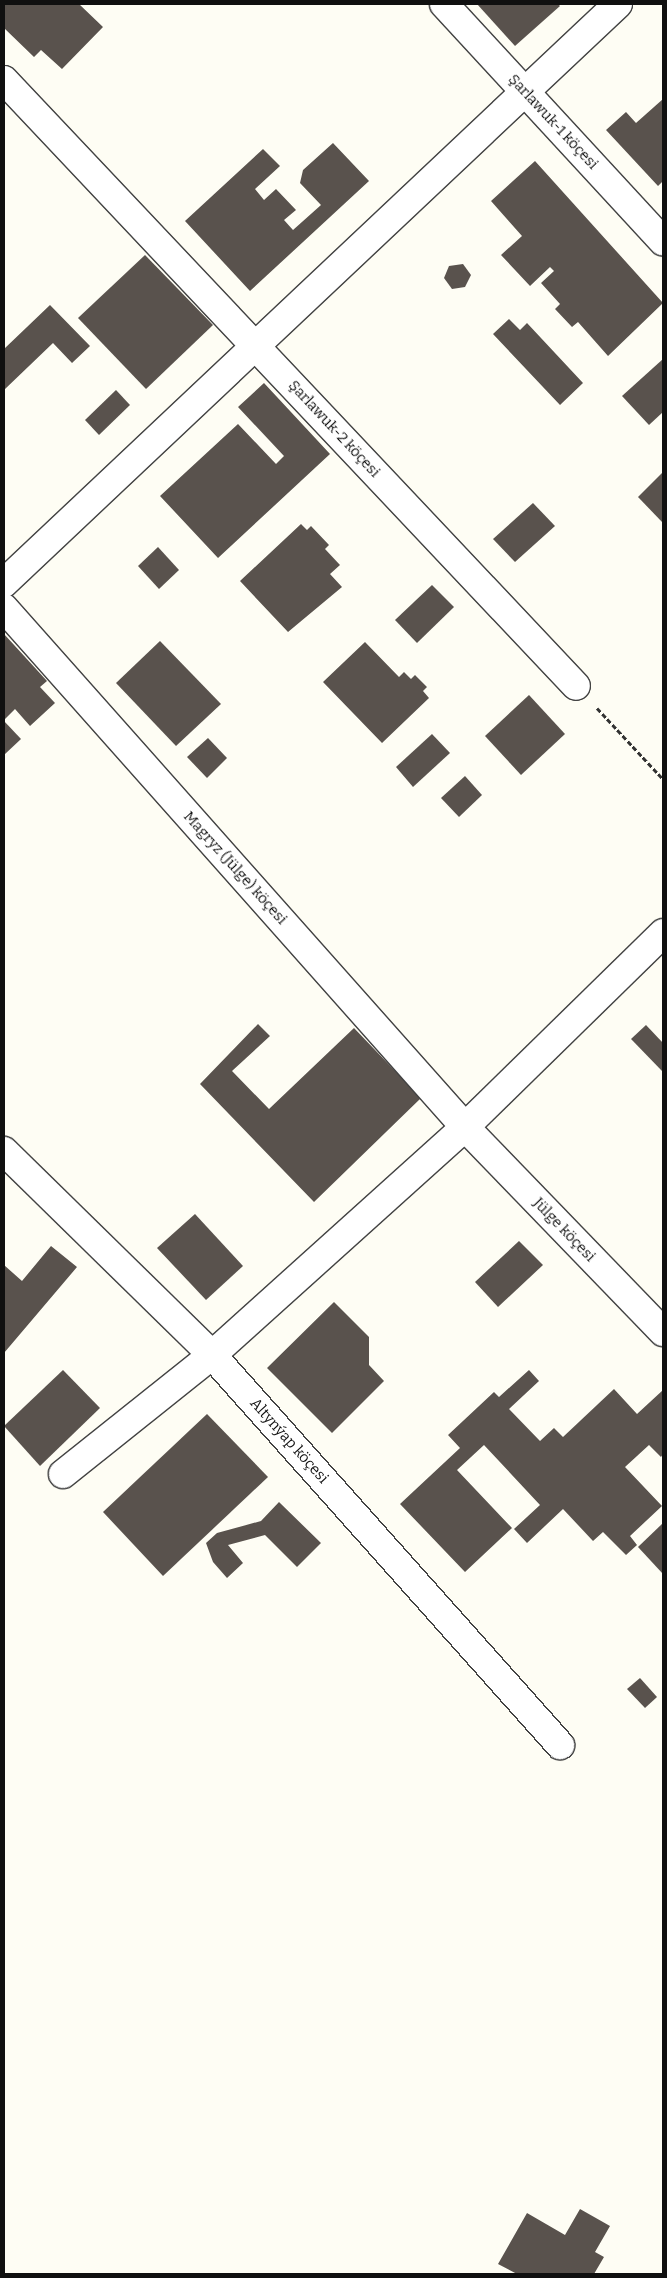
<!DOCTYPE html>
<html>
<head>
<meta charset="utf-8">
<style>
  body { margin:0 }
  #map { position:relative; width:667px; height:2278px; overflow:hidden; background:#fefdf4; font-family:Bitter,serif }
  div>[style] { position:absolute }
  .building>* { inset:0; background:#59524d }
  .path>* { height:3px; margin-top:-1.5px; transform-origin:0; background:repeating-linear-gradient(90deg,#323232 0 5px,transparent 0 7.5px) }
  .roads { filter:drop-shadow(1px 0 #434343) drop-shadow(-1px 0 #434343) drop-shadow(0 1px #434343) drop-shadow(0 -1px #434343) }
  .minor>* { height:28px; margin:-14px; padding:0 14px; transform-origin:14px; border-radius:14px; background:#fff }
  span { translate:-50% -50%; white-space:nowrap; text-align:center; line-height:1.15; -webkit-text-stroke:5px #fff; paint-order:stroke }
  .street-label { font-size:15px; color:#101010 }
  .frame { position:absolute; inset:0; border:5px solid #101010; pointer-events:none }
</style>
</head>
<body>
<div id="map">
  <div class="building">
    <i style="clip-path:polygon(4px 4px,79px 4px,103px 27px,62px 69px,41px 50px,34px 57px,4px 28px)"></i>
    <i style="clip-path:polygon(477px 4px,558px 4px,560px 6px,515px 46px)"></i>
    <i style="clip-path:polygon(663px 99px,663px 181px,658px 186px,606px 130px,626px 112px,636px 123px)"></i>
    <i style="clip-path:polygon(333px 143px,369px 181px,250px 291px,185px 221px,263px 149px,280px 166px,255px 189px,264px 200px,276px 189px,296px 210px,284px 220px,293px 230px,321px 205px,300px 183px,303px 170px)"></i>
    <i style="clip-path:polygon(535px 161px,663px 303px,608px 356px,578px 322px,572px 327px,555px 309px,560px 304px,541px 283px,554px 271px,550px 267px,530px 286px,501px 255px,522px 236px,491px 201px)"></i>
    <i style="clip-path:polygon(145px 255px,213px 325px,146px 389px,78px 318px)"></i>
    <i style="clip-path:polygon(463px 264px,471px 275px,465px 287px,452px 289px,444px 278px,449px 266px)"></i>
    <i style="clip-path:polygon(50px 305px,90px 346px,72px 363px,53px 343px,4px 390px,4px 349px)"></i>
    <i style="clip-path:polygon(509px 319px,520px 330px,527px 323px,583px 383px,560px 405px,493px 334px)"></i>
    <i style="clip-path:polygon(663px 359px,663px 412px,649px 425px,622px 396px)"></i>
    <i style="clip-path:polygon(264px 383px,330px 454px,218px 558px,160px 496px,238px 424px,276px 464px,284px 456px,238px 407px)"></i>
    <i style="clip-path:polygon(116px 390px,130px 405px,99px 435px,85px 420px)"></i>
    <i style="clip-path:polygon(663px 472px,663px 523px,638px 497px)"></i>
    <i style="clip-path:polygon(533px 503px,555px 526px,515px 562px,493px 539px)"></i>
    <i style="clip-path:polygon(301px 524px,307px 530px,311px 526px,329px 545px,325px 549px,340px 565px,330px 574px,342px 587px,288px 632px,240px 581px)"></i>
    <i style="clip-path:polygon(158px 547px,179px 570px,159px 589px,138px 566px)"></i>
    <i style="clip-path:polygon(432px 585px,454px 607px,417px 643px,395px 620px)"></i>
    <i style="clip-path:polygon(4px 634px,47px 681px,40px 687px,55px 703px,30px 726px,15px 709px,4px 720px)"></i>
    <i style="clip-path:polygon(160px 641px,221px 704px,176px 746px,116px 683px)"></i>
    <i style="clip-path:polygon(365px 642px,399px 677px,404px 672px,411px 679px,415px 675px,427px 687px,423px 691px,429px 698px,382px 743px,323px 682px)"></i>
    <i style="clip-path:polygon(529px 695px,565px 734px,521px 775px,485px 736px)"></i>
    <i style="clip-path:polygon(4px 721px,21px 739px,4px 755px)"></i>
    <i style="clip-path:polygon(432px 734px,450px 753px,413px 787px,396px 767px)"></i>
    <i style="clip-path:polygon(208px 738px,227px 758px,207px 778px,187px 757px)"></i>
    <i style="clip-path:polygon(465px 776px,482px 795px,459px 817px,441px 798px)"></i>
    <i style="clip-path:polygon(258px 1024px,270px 1036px,232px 1071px,269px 1109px,354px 1028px,421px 1098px,314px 1202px,200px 1084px)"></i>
    <i style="clip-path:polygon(646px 1025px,663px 1043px,663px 1072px,631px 1039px)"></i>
    <i style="clip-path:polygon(195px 1214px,243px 1266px,206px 1300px,157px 1248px)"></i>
    <i style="clip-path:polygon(519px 1241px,543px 1265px,498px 1307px,475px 1282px)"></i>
    <i style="clip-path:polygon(51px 1246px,77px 1267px,4px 1353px,4px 1265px,22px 1281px)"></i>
    <i style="clip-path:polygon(334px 1302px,369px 1337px,369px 1365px,384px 1381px,332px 1433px,267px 1368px)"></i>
    <i style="clip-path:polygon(63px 1370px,100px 1408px,40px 1466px,4px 1426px)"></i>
    <i style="clip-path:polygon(529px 1370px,539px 1381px,509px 1409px,540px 1441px,554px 1428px,563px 1437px,614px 1389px,637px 1414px,663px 1390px,663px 1454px,661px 1457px,649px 1445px,625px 1467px,662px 1506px,630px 1536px,637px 1545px,626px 1555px,603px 1532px,593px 1541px,563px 1509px,527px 1543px,514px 1529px,540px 1505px,484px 1445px,457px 1470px,512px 1528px,465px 1572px,400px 1504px,460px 1448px,448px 1435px,494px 1392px,499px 1397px)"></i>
    <i style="clip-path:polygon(207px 1414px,268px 1477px,163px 1576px,103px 1512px)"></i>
    <i style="clip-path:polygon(279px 1502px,321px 1543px,297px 1567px,265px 1535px,228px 1545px,243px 1563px,227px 1578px,213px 1562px,206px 1543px,217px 1533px,261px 1521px)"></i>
    <i style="clip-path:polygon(663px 1523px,663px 1574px,638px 1547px)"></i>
    <i style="clip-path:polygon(640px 1678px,657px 1697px,645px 1708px,627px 1689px)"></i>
    <i style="clip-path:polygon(580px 2209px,610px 2226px,595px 2252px,604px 2257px,594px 2274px,517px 2274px,498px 2264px,527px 2213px,565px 2235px)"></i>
  </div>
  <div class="path">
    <i style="left:597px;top:708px;width:97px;rotate:47.1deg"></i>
  </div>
  <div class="roads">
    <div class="minor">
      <i style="left:444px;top:4px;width:323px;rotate:47.3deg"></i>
      <i style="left:4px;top:80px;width:833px;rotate:46.65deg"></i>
      <i style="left:4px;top:583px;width:844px;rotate:-43.32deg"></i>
      <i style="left:4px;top:608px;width:694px;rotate:48.39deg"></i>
      <i style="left:465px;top:1127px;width:285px;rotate:46deg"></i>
      <i style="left:4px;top:1151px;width:291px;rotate:44.4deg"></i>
      <i style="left:212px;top:1355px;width:523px;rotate:48.26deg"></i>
      <i style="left:63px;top:1474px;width:191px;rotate:-38.6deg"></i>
      <i style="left:212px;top:1355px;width:341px;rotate:-42deg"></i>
      <i style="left:465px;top:1127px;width:277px;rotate:-44.4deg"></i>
    </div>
  </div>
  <div class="street-label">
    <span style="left:553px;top:122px;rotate:47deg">Şarlawuk-1 köçesi</span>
    <span style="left:334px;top:429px;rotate:47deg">Şarlawuk-2 köçesi</span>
    <span style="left:235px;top:868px;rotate:48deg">Magryz (Jülge) köçesi</span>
    <span style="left:564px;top:1230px;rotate:46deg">Jülge köçesi</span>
    <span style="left:289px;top:1441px;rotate:48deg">Altynýap köçesi</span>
  </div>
  <div class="frame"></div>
</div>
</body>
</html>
